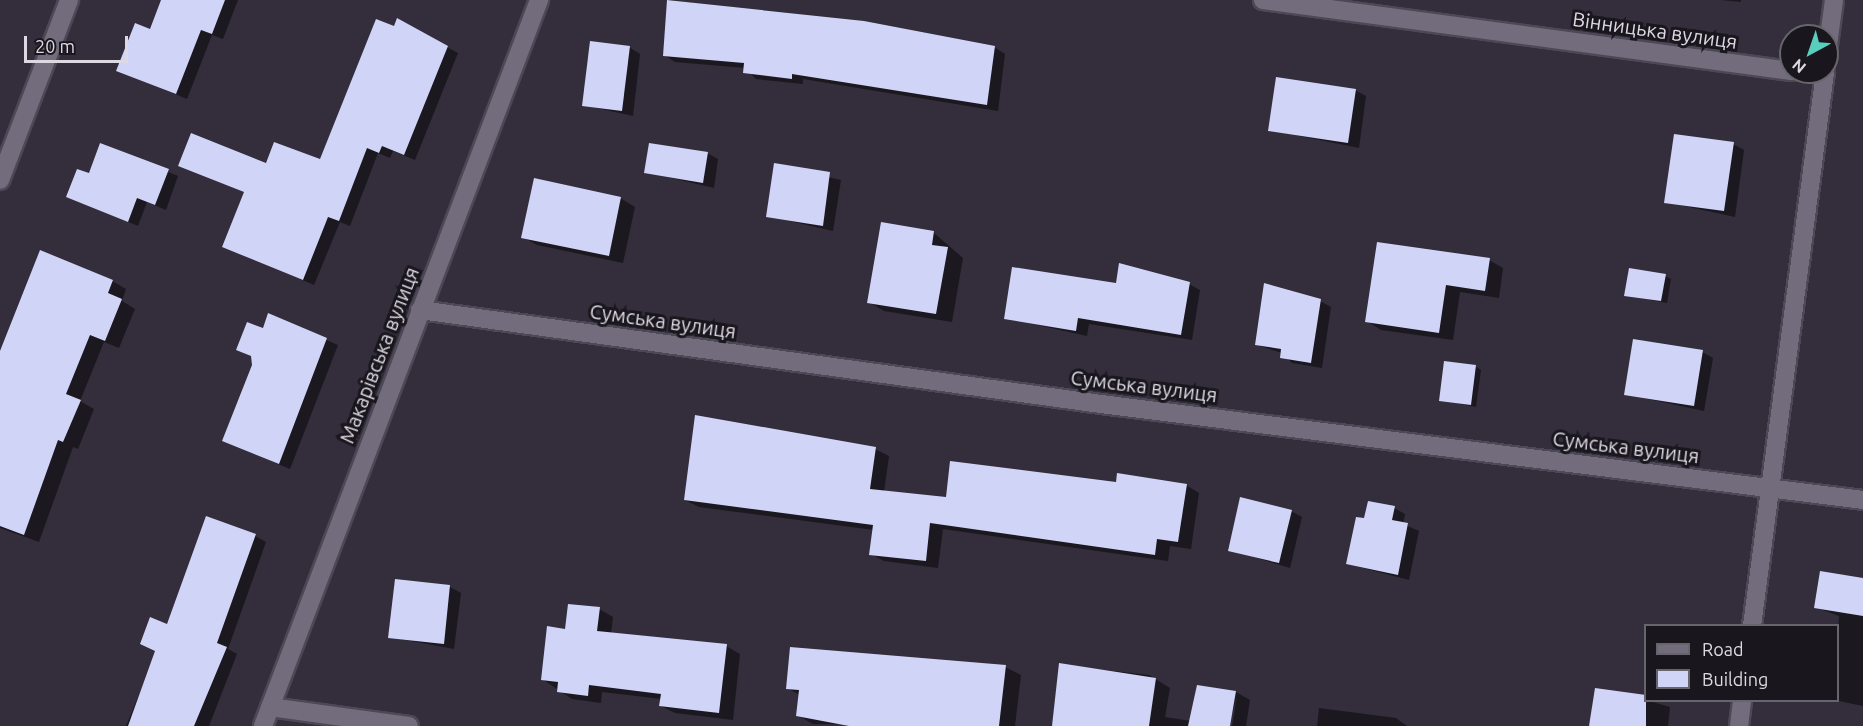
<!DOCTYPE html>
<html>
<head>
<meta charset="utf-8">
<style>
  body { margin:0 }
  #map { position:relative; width:1863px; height:726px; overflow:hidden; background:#332d3c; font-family:Ubuntu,sans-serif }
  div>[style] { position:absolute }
  .shadow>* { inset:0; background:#0007 }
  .building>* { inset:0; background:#d0d4f7 }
  .roads { filter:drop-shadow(2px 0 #4d4855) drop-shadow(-2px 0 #4d4855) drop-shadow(0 2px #4d4855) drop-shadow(0 -2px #4d4855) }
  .minor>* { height:18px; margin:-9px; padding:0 9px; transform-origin:9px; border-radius:9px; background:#736c7d }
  span { translate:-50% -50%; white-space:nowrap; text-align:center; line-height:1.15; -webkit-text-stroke:6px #19171d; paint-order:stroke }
  .street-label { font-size:20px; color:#ddd9e3 }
  .legend { position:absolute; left:1644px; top:624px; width:195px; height:78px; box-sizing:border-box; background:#19171d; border:2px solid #67656c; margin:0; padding:8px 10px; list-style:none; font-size:18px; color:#ddd9e3 }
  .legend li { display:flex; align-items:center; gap:12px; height:30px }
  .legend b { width:30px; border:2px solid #67656c }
  .north { position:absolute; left:1779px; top:24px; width:60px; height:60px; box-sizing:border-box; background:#19171d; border:2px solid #67656c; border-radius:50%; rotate:220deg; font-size:16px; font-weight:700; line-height:24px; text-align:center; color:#ddd9e3 }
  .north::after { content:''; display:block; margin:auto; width:21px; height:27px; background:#59cebe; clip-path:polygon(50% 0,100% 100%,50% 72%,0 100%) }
  .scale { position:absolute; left:24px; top:36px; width:104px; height:27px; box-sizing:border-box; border:3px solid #ddd9e3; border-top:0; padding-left:8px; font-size:18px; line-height:21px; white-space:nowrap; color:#ddd9e3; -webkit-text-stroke:4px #19171d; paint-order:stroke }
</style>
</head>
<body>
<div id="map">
  <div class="shadow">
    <i style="clip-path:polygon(163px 0,238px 0,223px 39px,212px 35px,187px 99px,118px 70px,151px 31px)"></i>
    <i style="clip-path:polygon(669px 0,864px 23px,994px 47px,1005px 54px,998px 111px,803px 79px,803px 84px,756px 79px,745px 68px,675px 62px,664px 55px)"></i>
    <i style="clip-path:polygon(1721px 0,1741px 0,1741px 2px)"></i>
    <i style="clip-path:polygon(398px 21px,458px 53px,415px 160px,393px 151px,390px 158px,378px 153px,350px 226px,340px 222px,314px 285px,224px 246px,246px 193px,180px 165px,320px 161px)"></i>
    <i style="clip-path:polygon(629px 47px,640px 54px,633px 116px,584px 105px)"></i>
    <i style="clip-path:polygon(1355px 90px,1366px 96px,1359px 148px,1270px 130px)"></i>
    <i style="clip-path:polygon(1733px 144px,1744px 150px,1735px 217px,1666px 202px)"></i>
    <i style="clip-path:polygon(101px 145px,178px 176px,166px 210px,147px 202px,138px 226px,68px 197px,90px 175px)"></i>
    <i style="clip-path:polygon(707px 153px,718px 159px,714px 188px,646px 172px)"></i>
    <i style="clip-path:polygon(775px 165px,841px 180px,833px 231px,768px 216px)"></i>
    <i style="clip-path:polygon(620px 198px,635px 207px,623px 263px,537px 245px,523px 237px)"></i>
    <i style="clip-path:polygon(934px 233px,963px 258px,952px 322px,884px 311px,869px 302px)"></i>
    <i style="clip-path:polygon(1489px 260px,1503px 268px,1499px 298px,1460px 292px,1453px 340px,1381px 330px,1367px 321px)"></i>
    <i style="clip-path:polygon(1665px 276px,1671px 279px,1667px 303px,1626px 295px)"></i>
    <i style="clip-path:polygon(112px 281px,126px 289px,122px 301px,135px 309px,119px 348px,104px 342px,80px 401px,94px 409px,78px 449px,73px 447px,39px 542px,0 528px,0 360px)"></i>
    <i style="clip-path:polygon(1189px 284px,1200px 290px,1192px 340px,1089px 324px,1087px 336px,1006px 318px,1117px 285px)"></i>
    <i style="clip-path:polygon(1320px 301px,1331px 307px,1322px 368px,1292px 363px,1282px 353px,1257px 345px)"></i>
    <i style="clip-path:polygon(269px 315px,338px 345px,290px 469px,223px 441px,254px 365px,253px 357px,238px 349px,263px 330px)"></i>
    <i style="clip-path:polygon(1702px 352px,1713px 358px,1704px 411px,1625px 394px)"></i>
    <i style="clip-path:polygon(1476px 367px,1481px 370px,1476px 407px,1441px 400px)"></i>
    <i style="clip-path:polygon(875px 449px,889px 456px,884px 492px,947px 499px,1117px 484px,1186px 485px,1199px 493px,1191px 549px,1170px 546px,1168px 561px,943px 529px,938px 568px,884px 561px,871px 554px,874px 530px,699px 507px,685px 500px)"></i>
    <i style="clip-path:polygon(1394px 508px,1405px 514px,1403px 524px,1419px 531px,1409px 580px,1348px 564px,1365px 520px)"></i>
    <i style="clip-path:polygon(1291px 511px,1302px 517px,1290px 568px,1230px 550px)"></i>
    <i style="clip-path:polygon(255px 536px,266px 542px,228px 649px,237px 654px,209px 726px,126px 726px,157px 652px,142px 644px,168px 626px)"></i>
    <i style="clip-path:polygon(1863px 580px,1863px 706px,1834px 700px,1839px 616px,1815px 607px)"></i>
    <i style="clip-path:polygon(450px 587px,461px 593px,454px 649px,390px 637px)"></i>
    <i style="clip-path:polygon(599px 609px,613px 617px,611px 634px,726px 646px,740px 654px,733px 720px,675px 713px,661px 706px,662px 699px,602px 692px,601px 703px,572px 699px,542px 679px,566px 630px)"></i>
    <i style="clip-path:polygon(1061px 665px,1149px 675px,1170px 688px,1165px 717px,1191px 721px,1236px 692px,1250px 700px,1246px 726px,1232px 726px,1237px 696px,1229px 726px,1053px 726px)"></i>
    <i style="clip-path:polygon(1005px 667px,1021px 675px,1015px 726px,813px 724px,797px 715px,800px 695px,787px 688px)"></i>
    <i style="clip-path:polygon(1646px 700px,1670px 707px,1668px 726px,1591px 726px)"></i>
    <i style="clip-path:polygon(1319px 708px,1396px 718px,1407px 726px,1317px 726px)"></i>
  </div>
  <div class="building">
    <i style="clip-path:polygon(161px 0,225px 0,212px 34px,201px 30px,176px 94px,116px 71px,135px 23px,150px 29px)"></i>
    <i style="clip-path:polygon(667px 0,864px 21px,995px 46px,987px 105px,792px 74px,792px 79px,743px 73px,744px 63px,663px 56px)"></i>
    <i style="clip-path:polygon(397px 18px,448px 46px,404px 155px,382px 146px,379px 153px,367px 148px,339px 221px,328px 217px,303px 280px,222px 247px,244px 192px,178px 166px,191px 133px,266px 163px,274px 142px,320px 159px,376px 19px,394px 26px)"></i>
    <i style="clip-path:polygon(590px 41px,630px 46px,622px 111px,582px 106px)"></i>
    <i style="clip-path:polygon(1276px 77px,1356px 89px,1348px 143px,1268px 131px)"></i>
    <i style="clip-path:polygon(1674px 134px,1734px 142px,1724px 211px,1664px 203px)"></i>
    <i style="clip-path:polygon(100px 143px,169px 169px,155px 205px,137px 198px,128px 222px,66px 197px,77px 169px,89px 173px)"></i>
    <i style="clip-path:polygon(649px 143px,708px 152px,703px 183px,644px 173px)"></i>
    <i style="clip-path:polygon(774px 163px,830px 172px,823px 226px,766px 217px)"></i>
    <i style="clip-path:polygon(534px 178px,621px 197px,609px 256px,521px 238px)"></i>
    <i style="clip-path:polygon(881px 222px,934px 231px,932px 245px,948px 247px,936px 314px,867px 303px)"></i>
    <i style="clip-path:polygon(1377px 242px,1490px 258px,1485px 291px,1446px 285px,1439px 333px,1365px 322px)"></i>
    <i style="clip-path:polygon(40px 250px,113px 280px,108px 293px,122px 299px,105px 341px,90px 335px,66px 394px,81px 400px,63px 442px,58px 440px,24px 535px,0 526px,0 351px)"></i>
    <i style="clip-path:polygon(1119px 263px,1190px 282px,1181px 335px,1078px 318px,1076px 331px,1004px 319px,1012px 267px,1116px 283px)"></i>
    <i style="clip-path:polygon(1629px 268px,1666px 274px,1661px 301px,1624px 296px)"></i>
    <i style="clip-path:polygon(1264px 283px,1321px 299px,1311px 363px,1280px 358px,1281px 349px,1255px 345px)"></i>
    <i style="clip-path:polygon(268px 313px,327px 338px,279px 464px,222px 441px,252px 365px,251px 356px,236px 350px,247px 322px,263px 328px)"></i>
    <i style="clip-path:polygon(1633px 339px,1703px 350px,1694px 406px,1624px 395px)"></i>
    <i style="clip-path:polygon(1444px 361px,1476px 365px,1471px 405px,1439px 401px)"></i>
    <i style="clip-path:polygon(695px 415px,876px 447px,870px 489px,946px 497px,950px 461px,1116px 482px,1117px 473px,1187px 484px,1178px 542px,1157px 539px,1155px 555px,930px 523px,926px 561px,869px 555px,873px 525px,684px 500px)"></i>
    <i style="clip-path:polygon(1240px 497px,1292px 510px,1279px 563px,1228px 551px)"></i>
    <i style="clip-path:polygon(1368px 501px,1395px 506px,1392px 520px,1408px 523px,1398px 575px,1346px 564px,1356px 517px,1364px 518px)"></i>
    <i style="clip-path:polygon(206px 516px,256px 534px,217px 643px,227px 647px,194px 726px,128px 726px,155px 651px,140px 644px,150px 617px,167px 624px)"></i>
    <i style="clip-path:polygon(1820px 571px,1863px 578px,1863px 616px,1814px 608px)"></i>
    <i style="clip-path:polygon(395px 579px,450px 585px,444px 644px,388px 638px)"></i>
    <i style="clip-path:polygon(568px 604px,600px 607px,597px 631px,727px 644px,719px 713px,659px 706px,661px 694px,589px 685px,588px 696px,557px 692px,558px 682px,541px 680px,547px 626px,565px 629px)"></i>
    <i style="clip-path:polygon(790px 647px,1006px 665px,999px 726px,849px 726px,796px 716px,799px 690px,786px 689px)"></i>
    <i style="clip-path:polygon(1059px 663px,1156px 678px,1149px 726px,1052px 726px)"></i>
    <i style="clip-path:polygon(1197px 685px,1236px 691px,1230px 726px,1188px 726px)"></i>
    <i style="clip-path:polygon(1595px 688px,1646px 695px,1646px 726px,1589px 726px)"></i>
  </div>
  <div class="roads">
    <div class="minor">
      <i style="left:1263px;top:0;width:533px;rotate:7.66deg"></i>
      <i style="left:1827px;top:53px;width:53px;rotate:-82.5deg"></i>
      <i style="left:0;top:180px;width:193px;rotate:-69deg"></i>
      <i style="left:420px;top:310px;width:687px;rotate:7.86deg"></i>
      <i style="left:1101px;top:404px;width:768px;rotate:7.18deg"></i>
      <i style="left:1752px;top:626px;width:559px;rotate:-82.49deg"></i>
      <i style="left:270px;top:707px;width:140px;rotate:7.8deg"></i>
      <i style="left:263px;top:726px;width:777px;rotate:-69.18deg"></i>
      <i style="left:1739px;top:726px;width:26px;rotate:-83deg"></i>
    </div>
  </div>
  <div class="street-label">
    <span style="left:1655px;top:30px;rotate:8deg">Вінницька вулиця</span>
    <span style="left:663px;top:321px;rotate:8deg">Сумська вулиця</span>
    <span style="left:379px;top:355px;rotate:-69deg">Макарівська вулиця</span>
    <span style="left:1144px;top:386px;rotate:7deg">Сумська вулиця</span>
    <span style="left:1626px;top:447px;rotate:7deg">Сумська вулиця</span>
  </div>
  <ul class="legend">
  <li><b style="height:8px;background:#736c7d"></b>Road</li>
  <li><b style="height:16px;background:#d0d4f7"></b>Building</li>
  </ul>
  <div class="north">N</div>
  <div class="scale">20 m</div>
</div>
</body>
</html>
